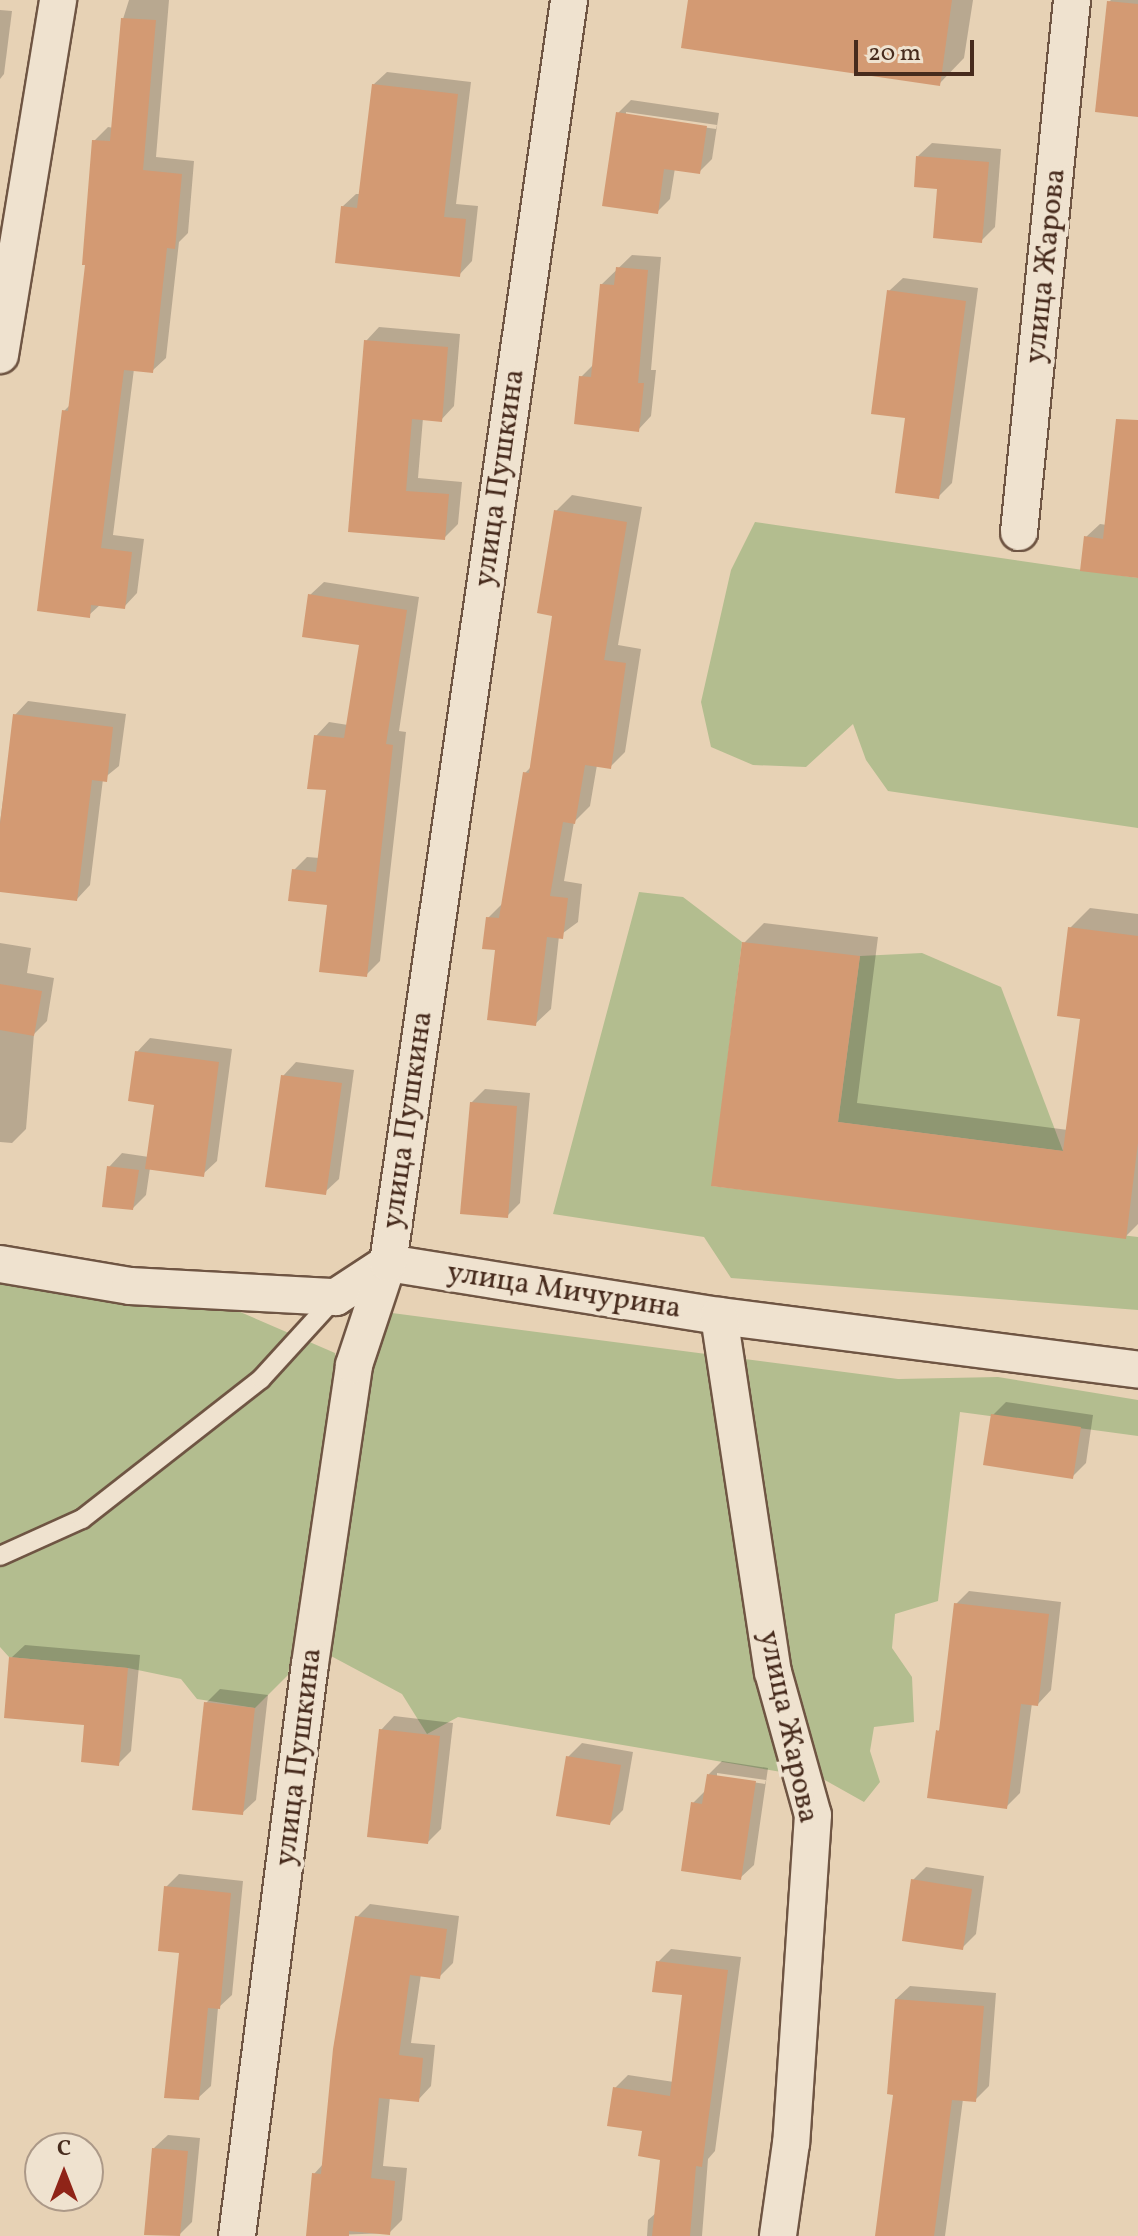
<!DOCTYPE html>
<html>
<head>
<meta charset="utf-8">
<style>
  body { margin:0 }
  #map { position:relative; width:1138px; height:2236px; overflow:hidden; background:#e7d2b5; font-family:Vollkorn,serif }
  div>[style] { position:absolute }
  .green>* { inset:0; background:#b3bd8f }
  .shadow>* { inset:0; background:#0003 }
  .building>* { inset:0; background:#d39a73 }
  .roads { filter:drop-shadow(2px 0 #6f5543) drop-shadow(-2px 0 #6f5543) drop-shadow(0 2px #6f5543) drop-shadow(0 -2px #6f5543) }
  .lane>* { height:18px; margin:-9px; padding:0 9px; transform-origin:9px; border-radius:9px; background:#efe2cf }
  .street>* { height:36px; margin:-18px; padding:0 18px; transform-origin:18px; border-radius:18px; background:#efe2cf }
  span { translate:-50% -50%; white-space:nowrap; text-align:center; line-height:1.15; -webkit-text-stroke:8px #efe2cf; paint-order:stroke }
  .street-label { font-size:30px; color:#472b1d }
  .north { position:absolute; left:24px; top:2132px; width:80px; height:80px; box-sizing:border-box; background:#efe2cf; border:2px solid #ac9988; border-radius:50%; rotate:0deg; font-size:22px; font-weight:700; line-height:32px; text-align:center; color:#472b1d }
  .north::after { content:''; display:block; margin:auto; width:28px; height:36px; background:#8f2418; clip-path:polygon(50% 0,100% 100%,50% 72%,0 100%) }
  .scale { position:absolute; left:854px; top:40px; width:120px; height:36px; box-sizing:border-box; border:4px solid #472b1d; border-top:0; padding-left:10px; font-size:24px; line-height:28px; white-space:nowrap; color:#472b1d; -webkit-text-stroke:6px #efe2cf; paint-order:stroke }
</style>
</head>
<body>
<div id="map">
  <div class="green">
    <i style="clip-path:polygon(755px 522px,1138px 578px,1138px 828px,888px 791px,866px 760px,853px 724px,806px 767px,753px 765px,711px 747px,701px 702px,731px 570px)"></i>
    <i style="clip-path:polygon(639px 892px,683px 897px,742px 942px,712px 1186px,1138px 1237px,1138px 1310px,731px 1278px,704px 1237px,553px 1214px)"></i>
    <i style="clip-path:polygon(922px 953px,1001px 987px,1063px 1151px,838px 1122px,860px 956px)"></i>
    <i style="clip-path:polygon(0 1276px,224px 1305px,335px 1353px,339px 1374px,288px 1675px,255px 1708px,197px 1699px,181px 1679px,128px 1668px,9px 1657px,0 1647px)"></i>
    <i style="clip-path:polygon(392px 1313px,898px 1379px,998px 1377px,1138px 1400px,1138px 1436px,960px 1412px,938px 1601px,895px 1614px,892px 1648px,912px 1677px,914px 1722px,874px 1727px,870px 1751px,880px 1782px,864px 1802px,823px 1779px,458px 1717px,427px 1734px,402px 1694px,331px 1656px,372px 1372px)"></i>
  </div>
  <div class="shadow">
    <i style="clip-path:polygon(129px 0,169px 0,156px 157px,194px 161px,188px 233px,179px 242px,166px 358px,152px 371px,134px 369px,113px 535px,144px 539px,137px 593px,124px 607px,101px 604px,89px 615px,64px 411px,71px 404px,87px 263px,94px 141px,108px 127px,114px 128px,123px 19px)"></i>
    <i style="clip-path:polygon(690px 0,973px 0,964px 58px,939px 84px)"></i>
    <i style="clip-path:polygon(1111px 0,1138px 0,1138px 115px,1109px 2px)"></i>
    <i style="clip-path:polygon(0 10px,12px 11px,4px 74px,0 79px)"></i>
    <i style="clip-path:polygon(387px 72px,471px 82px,456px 204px,478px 206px,472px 261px,459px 275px,342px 207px,356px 194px,361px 194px,373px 85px)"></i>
    <i style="clip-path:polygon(evenodd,631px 100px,719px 113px,712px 159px,699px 172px,675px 168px,670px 199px,657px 212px,618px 113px,631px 100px,626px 112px,717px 125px,716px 129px,626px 116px,626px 112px)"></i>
    <i style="clip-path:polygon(932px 143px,1001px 149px,995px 227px,981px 241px,918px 156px)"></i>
    <i style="clip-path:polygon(632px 255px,661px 257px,651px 370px,656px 370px,651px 416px,638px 430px,581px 377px,594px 364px,601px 285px)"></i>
    <i style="clip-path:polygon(903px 278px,978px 288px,952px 483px,938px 497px,907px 416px,889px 291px)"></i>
    <i style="clip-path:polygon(379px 327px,460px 334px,454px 406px,441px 420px,423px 418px,418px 478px,462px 482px,458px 524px,444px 538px,350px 530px,366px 341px)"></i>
    <i style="clip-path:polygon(1138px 435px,1138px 576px,1086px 537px,1100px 524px,1107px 525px)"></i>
    <i style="clip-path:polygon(572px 495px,642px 507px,618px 645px,641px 649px,625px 752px,610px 767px,597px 765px,590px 806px,574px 822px,564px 881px,582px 884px,578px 922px,559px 936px,551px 1009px,535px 1024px,497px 948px,488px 918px,504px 902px,525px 773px,532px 766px,555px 614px,556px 511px)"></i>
    <i style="clip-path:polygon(324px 582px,419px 597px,399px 731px,406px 732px,380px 961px,366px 975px,329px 903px,294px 870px,307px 857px,320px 858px,328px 788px,316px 736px,329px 722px,348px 725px,361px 644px,310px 595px)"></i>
    <i style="clip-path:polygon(28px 701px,126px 714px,119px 766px,103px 779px,90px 885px,77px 899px,0 890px,0 822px,15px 715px)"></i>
    <i style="clip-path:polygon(1090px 908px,1138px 914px,1138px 1224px,1125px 1237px,714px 1184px,744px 943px,764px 923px,878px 937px,857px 1103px,1068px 1130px,1082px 1017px,1070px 928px)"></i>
    <i style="clip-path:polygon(0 943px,31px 948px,27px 973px,54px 978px,47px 1021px,34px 1034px,26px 1129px,12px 1143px,0 1142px)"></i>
    <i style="clip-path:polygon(150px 1038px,232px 1049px,217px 1161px,203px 1174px,150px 1168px,146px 1195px,133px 1208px,109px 1167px,122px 1153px,149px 1157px,156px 1103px,137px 1052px)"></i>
    <i style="clip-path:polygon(296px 1062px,354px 1070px,339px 1179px,325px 1192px,283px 1076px)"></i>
    <i style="clip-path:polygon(485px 1089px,530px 1093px,520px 1203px,507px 1216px,471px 1103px)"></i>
    <i style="clip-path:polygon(1006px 1402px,1093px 1415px,1086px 1463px,1072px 1477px,993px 1415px)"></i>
    <i style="clip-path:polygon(969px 1591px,1061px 1602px,1051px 1690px,1038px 1704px,1032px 1703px,1020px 1793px,1006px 1807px,938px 1731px,942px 1728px,956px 1604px)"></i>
    <i style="clip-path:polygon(25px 1645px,140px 1655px,131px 1751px,118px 1764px,86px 1723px,11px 1658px)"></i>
    <i style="clip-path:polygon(220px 1689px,268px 1695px,256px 1800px,242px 1813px,206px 1703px)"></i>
    <i style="clip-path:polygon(394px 1716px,453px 1723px,441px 1829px,428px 1842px,381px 1730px)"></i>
    <i style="clip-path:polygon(582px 1743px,633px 1752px,623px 1810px,610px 1823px,568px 1757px)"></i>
    <i style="clip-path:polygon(evenodd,722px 1761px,768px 1768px,754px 1865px,740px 1878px,693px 1803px,707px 1789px,709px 1774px,722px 1761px,717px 1773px,766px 1780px,765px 1784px,717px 1777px,717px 1773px)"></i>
    <i style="clip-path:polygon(926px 1867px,984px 1876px,976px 1934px,962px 1948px,913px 1880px)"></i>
    <i style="clip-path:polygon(179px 1874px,243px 1881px,232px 1995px,218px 2008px,211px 2086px,198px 2098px,181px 1952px,166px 1887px)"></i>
    <i style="clip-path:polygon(370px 1904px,459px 1916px,453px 1963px,440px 1976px,421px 1974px,411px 2043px,435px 2045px,431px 2086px,418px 2100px,390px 2097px,383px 2166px,407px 2168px,402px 2220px,389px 2233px,307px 2236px,314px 2174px,324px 2163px,357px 1917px)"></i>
    <i style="clip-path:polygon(671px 1949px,741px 1957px,715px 2151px,708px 2159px,702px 2236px,647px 2236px,648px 2220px,657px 2212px,662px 2158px,615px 2088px,628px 2075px,674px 2082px,685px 1993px,658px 1962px)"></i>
    <i style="clip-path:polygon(910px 1986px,996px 1993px,989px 2086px,975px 2100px,963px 2099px,945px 2236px,877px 2236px,895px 2093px,896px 1999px)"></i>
    <i style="clip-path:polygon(168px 2135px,200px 2138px,192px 2222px,179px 2235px,154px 2148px)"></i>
  </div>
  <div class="building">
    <i style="clip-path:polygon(688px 0,952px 0,940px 86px,681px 48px)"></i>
    <i style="clip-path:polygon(1107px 1px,1138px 4px,1138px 117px,1095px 112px)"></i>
    <i style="clip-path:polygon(121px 18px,156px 20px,143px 170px,182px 174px,175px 249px,167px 248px,153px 373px,124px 370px,101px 548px,132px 552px,125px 609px,91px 605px,90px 618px,37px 611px,62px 410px,68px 411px,85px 265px,82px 265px,92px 140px,110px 141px)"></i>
    <i style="clip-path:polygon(372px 84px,458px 94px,444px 217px,466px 219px,460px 277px,335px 263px,341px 206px,357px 208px)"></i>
    <i style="clip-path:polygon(616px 112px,707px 126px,700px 174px,664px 169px,658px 214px,602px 206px)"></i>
    <i style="clip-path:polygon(916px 156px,989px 162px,982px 243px,933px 238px,937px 189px,914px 187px)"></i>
    <i style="clip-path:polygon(616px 267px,648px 270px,638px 383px,644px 383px,639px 432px,574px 424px,579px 376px,591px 377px,600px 284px,614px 285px)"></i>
    <i style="clip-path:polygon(887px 290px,966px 301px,939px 499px,895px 493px,905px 418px,871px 414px)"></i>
    <i style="clip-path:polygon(364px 340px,448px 347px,442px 422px,412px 419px,406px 491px,449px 494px,445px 540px,348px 532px)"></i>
    <i style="clip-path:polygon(1116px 419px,1138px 420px,1138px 578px,1080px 571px,1084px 536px,1103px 539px)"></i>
    <i style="clip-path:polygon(554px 510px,627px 522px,604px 660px,626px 663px,611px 769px,585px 765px,575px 824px,563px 822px,550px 896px,568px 898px,563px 939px,547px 937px,536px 1026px,487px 1020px,495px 950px,482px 949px,486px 917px,499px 918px,523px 772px,529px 773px,552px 616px,537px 613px)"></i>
    <i style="clip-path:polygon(308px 594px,407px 610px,386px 744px,393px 745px,367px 977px,319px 972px,327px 905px,288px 901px,292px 869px,316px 872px,326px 790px,307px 789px,314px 735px,344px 738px,359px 645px,302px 637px)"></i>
    <i style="clip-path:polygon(13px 714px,113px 727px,107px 782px,92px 780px,77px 901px,0 892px,0 824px)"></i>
    <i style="clip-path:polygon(1068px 927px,1138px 936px,1138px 1143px,1126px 1239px,711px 1186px,742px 942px,860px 956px,838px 1122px,1063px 1151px,1080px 1019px,1057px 1016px)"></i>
    <i style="clip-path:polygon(0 984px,42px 991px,34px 1036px,0 1030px)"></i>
    <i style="clip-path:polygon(135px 1051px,219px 1062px,204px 1177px,145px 1169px,154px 1105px,128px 1101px)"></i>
    <i style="clip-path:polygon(281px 1075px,342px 1083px,326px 1195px,265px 1187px)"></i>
    <i style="clip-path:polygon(470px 1102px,517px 1106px,508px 1218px,460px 1214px)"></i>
    <i style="clip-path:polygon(107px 1166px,139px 1170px,133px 1210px,102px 1207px)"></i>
    <i style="clip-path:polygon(991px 1414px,1081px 1427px,1073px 1479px,983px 1465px)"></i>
    <i style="clip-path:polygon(954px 1603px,1049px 1614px,1038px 1706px,1021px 1704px,1007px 1809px,927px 1798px,936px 1730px,939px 1731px)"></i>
    <i style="clip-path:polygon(9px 1657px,128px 1668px,119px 1766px,81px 1762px,84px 1725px,4px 1718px)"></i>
    <i style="clip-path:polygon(204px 1702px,255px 1708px,243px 1815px,192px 1810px)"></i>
    <i style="clip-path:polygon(379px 1729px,440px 1736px,428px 1844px,367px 1837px)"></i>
    <i style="clip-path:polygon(566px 1756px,621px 1765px,610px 1825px,556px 1816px)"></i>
    <i style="clip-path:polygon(707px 1774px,756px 1781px,741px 1880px,681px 1871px,691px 1802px,702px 1804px)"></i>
    <i style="clip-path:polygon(911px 1879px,972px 1889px,963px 1950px,902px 1941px)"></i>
    <i style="clip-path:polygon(164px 1886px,231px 1893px,220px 2009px,208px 2008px,199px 2100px,164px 2098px,179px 1953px,158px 1951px)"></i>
    <i style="clip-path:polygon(355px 1916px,447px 1929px,440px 1979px,410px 1975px,399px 2055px,423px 2058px,419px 2102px,379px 2098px,371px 2178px,395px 2181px,390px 2235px,349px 2231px,349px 2236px,306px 2236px,312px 2173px,321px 2174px,333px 2049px)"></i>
    <i style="clip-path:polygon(656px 1961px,728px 1970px,702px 2167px,696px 2166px,690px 2236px,652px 2236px,660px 2160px,638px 2156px,642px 2131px,607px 2126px,613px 2087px,670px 2096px,682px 1995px,652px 1992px)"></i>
    <i style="clip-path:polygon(895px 1999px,984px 2006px,976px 2102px,952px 2100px,934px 2236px,875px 2236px,893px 2095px,887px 2094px)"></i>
    <i style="clip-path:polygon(152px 2148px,188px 2151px,180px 2236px,144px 2235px)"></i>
  </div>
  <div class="roads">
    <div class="lane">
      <i style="left:0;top:1556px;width:90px;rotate:-24.3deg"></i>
      <i style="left:82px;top:1519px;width:227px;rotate:-38deg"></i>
      <i style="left:261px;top:1379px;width:111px;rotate:-47.6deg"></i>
    </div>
    <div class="street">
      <i style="left:0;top:355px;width:360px;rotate:-80.7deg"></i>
      <i style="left:1019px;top:532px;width:535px;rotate:-84.31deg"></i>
      <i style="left:0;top:1264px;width:132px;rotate:9.6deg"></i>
      <i style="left:130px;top:1286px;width:206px;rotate:3.1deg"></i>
      <i style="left:336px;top:1297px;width:62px;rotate:-33.2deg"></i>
      <i style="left:388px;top:1263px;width:335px;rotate:9.1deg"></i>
      <i style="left:719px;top:1316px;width:422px;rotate:7.3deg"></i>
      <i style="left:719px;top:1316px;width:360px;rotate:81.4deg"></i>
      <i style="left:773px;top:1672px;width:148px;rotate:74.4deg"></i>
      <i style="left:813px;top:1815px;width:329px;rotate:93.8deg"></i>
      <i style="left:791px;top:2143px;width:94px;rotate:98deg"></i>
      <i style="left:237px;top:2236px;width:577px;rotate:-82.73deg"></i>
      <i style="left:310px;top:1664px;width:302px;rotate:-81.6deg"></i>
      <i style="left:354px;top:1365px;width:108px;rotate:-71.6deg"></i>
      <i style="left:388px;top:1263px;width:1276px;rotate:-81.84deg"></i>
    </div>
  </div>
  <div class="street-label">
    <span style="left:1046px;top:266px;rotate:-84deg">улица Жарова</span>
    <span style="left:500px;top:478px;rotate:-82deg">улица Пушкина</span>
    <span style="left:408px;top:1120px;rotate:-82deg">улица Пушкина</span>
    <span style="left:564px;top:1291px;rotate:9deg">улица Мичурина</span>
    <span style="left:788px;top:1727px;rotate:78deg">улица Жарова</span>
    <span style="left:299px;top:1757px;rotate:-83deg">улица Пушкина</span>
  </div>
  <div class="north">С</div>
  <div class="scale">20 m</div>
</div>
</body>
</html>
